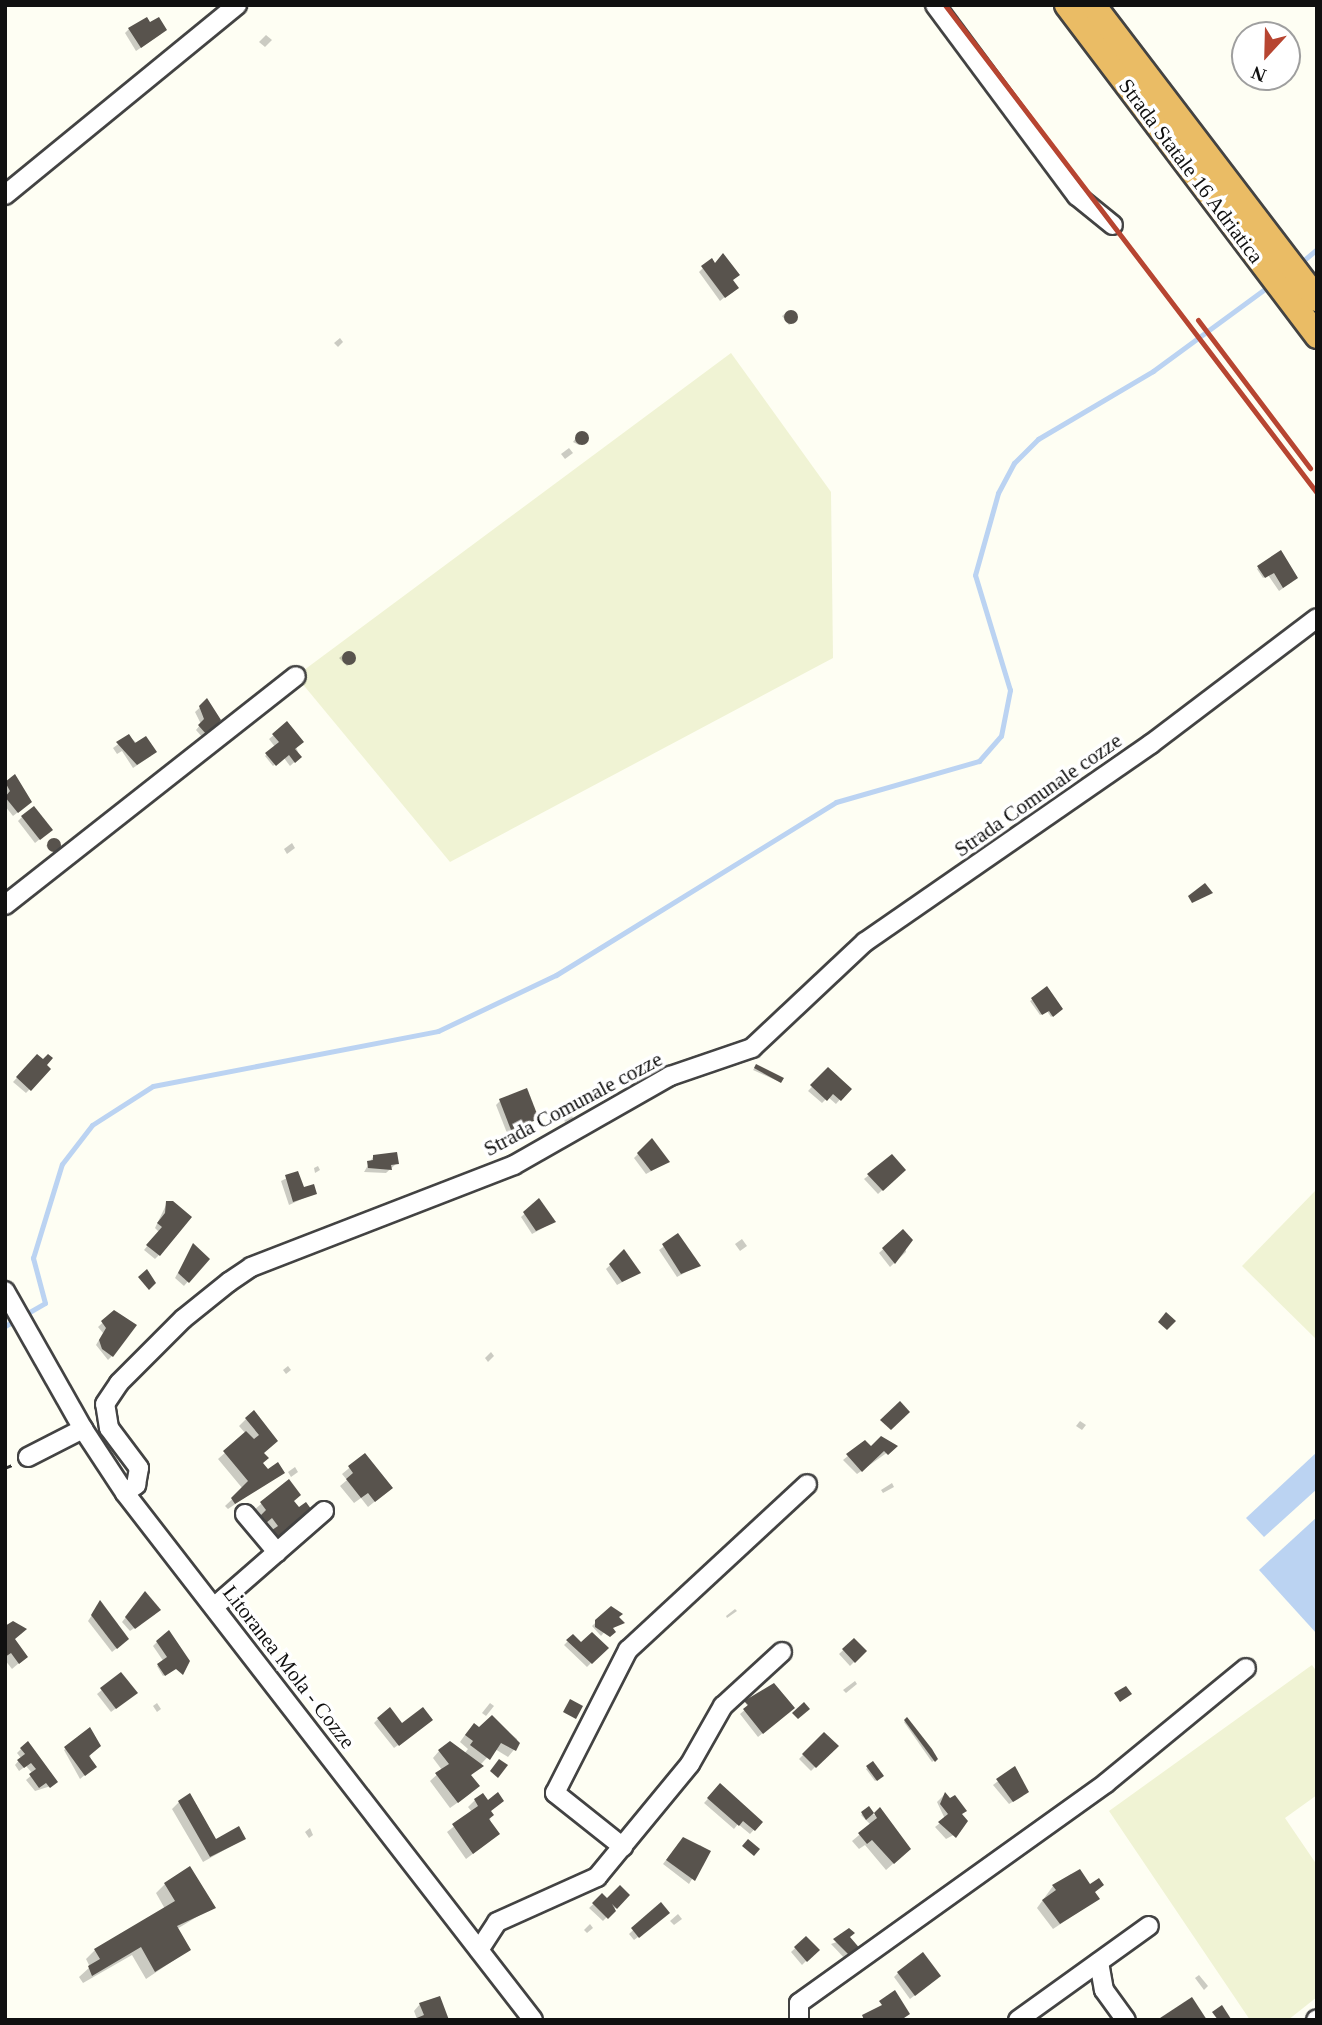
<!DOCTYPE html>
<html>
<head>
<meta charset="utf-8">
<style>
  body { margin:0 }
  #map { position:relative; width:1322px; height:2025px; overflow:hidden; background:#fefef3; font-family:Georgia,serif }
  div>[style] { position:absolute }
  .farmland>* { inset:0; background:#f0f3d4 }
  .water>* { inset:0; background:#bbd3f2 }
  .shadow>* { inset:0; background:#0003 }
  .stream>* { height:5px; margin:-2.5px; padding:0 2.5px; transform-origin:2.5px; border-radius:2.5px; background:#bbd3f2 }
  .building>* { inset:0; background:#58534d }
  .round { border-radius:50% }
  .path>* { height:2.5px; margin-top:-1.25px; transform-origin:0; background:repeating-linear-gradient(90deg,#323232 0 7px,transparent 0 10.5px) }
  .roads { filter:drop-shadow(2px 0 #434343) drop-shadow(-2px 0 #434343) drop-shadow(0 2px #434343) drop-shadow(0 -2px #434343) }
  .minor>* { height:18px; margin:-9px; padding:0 9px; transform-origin:9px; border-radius:9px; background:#fff }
  .highway>* { height:24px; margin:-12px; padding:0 12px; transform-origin:12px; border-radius:12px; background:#eabc65 }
  .rail>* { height:5px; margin:-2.5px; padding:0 2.5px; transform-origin:2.5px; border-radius:2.5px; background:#b74531 }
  span { translate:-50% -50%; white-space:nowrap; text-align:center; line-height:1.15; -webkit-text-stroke:7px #fff; paint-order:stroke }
  .street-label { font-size:21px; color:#101010 }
  .frame { position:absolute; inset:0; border:7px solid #101010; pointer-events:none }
  .north { position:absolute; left:1231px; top:21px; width:70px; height:70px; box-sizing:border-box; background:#fff; border:2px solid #9f9f9f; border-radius:50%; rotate:202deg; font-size:19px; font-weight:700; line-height:28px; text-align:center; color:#101010 }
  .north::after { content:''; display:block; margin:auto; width:24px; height:32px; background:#b74531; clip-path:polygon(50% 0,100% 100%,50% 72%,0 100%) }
</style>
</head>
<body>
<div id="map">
  <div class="farmland">
    <i style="clip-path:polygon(731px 353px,831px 492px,833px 658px,450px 862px,296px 676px)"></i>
    <i style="clip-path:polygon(1317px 1189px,1317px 1340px,1242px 1266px)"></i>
    <i style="clip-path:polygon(1312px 1665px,1317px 1672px,1317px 1795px,1285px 1818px,1317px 1865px,1317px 1997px,1288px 2020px,1250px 2020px,1109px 1811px)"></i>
  </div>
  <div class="water">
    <i style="clip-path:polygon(1317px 1452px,1317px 1489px,1264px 1537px,1246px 1518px)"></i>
    <i style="clip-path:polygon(1317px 1517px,1317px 1634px,1259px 1570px)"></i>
  </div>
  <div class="shadow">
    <i style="clip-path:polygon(129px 29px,161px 34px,136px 51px,125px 33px)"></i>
    <i style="clip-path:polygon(266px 35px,272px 40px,265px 47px,259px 42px)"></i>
    <i style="clip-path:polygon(703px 268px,731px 280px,732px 291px,720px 301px,699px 272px)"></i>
    <i style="clip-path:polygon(789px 311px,797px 320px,789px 325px,782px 316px)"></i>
    <i style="clip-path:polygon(340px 338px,343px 342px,338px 347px,334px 343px)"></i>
    <i style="clip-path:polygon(580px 432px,588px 439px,579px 445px,573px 442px)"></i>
    <i style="clip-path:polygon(569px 448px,573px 453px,565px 459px,561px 454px)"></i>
    <i style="clip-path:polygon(1266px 562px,1292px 582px,1279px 591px,1268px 575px,1263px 578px,1257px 569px)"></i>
    <i style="clip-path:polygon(348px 651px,355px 661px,347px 666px,339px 658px)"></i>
    <i style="clip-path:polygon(207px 701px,219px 720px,202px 737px,196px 730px,201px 724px,195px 712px)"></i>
    <i style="clip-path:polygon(287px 724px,300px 757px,290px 766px,284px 758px,273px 766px,265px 756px,275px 747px,269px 739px)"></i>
    <i style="clip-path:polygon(129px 736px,151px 756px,133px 768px,122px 751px,117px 754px,113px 748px)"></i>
    <i style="clip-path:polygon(15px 776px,26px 806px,13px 816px,5px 806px,5px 784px)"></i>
    <i style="clip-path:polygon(22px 817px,46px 834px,35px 843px,18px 821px)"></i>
    <i style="clip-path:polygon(51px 840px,60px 847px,57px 853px,46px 846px)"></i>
    <i style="clip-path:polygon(292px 843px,295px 848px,287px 854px,284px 849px)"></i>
    <i style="clip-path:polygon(1047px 989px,1061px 1009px,1051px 1017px,1047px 1011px,1040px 1015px,1030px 1001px)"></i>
    <i style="clip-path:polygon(37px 1056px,49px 1069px,26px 1093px,13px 1082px)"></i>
    <i style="clip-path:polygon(755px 1067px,780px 1082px,753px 1070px)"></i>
    <i style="clip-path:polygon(828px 1070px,849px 1089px,836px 1104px,828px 1097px,822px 1103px,808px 1091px)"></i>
    <i style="clip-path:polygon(500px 1101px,537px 1119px,507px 1133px,496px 1105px)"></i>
    <i style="clip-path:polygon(571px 1113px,573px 1118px,565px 1122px,563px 1118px)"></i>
    <i style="clip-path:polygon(652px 1140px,668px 1162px,646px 1174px,634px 1158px)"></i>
    <i style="clip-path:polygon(373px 1157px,397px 1163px,386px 1173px,364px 1172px)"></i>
    <i style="clip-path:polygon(892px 1157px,904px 1170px,878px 1194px,864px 1179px)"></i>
    <i style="clip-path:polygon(318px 1166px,320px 1170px,315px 1173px,314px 1168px)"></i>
    <i style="clip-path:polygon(297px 1173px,302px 1189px,315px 1193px,289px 1205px,281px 1181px)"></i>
    <i style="clip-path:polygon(539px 1201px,554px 1222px,532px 1234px,521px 1217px)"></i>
    <i style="clip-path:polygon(167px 1203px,159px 1255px,155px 1259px,144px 1250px,159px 1232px,155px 1228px)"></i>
    <i style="clip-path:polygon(903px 1231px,906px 1252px,890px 1267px,879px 1253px)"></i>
    <i style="clip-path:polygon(678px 1236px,699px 1265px,677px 1277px,659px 1250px)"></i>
    <i style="clip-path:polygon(742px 1239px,747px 1246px,740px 1251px,735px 1244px)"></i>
    <i style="clip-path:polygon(193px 1245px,207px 1259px,184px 1286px,175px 1278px)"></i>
    <i style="clip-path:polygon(624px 1252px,639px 1273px,617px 1285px,606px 1269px)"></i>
    <i style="clip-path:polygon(114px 1312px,112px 1356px,108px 1360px,96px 1345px,103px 1333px,98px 1327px)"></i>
    <i style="clip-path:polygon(491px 1352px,494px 1356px,488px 1362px,485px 1358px)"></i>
    <i style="clip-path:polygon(288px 1366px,291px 1370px,286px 1374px,283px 1370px)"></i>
    <i style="clip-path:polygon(246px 1419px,276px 1441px,263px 1453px,262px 1463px,268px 1471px,282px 1472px,228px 1509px,225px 1506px,243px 1489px,218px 1459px,246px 1434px,239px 1426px)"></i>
    <i style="clip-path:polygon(1080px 1421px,1086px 1425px,1082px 1430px,1076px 1426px)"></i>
    <i style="clip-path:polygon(865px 1442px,871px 1448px,895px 1447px,857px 1474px,843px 1460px)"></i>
    <i style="clip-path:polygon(365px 1455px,384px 1494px,368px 1507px,361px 1498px,354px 1503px,340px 1486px,347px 1480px,342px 1474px)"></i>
    <i style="clip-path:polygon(295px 1467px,298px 1472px,291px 1477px,288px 1472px)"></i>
    <i style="clip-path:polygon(288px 1481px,292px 1502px,305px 1519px,272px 1544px,272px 1533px,265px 1523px,258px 1528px,255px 1523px,260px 1517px,254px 1510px)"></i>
    <i style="clip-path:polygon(892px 1483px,894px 1487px,883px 1493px,881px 1490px)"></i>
    <i style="clip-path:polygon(141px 1598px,155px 1614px,130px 1631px,122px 1622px)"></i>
    <i style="clip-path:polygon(100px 1603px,123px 1643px,112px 1652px,88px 1621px)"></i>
    <i style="clip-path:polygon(611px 1608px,620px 1614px,601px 1636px,592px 1626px)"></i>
    <i style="clip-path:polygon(735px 1609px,737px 1611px,727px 1618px,726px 1616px)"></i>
    <i style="clip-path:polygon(5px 1628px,26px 1657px,12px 1669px,5px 1660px)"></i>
    <i style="clip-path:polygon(573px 1636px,581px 1644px,606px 1648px,587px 1667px,564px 1645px)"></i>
    <i style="clip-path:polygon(854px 1640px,865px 1651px,850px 1666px,839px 1654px)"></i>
    <i style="clip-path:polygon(157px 1642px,186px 1662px,163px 1676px,157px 1666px,164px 1662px,153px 1646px)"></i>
    <i style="clip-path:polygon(121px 1674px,132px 1696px,111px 1712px,97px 1694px)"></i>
    <i style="clip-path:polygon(855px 1681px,857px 1684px,846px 1693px,843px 1690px)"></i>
    <i style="clip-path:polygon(773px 1686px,788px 1712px,758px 1737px,740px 1714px,748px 1707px,745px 1702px)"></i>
    <i style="clip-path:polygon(157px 1703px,161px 1709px,157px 1712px,153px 1706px)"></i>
    <i style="clip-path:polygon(490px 1703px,494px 1706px,486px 1716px,482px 1713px)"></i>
    <i style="clip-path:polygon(492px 1718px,517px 1739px,517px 1746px,508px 1757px,495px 1749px,470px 1776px,471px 1793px,450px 1808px,430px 1781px,442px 1770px,433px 1758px,439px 1751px,464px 1754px,468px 1749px,460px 1742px,467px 1732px,474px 1725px,479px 1729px)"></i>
    <i style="clip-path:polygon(378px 1719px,402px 1726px,427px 1724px,394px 1748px,374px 1723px)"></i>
    <i style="clip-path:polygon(907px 1719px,936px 1759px,932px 1762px,904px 1722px)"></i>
    <i style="clip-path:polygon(89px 1729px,91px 1770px,80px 1779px,64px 1750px)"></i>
    <i style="clip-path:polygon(824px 1734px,836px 1746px,811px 1771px,799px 1759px)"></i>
    <i style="clip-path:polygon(21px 1749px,51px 1786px,35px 1791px,26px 1780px,33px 1774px,26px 1766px,19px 1771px,15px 1765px,21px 1758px,17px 1753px)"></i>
    <i style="clip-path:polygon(873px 1763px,882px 1776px,875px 1781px,866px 1769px)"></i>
    <i style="clip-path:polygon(1014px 1769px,1023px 1796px,1009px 1804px,993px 1785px)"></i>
    <i style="clip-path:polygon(720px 1786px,761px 1822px,750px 1834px,738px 1824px,734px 1829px,704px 1803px)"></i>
    <i style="clip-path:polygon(945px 1794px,961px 1815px,961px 1831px,946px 1839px,935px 1827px,945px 1819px,937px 1802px)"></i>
    <i style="clip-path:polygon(475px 1800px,490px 1812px,491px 1840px,466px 1859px,447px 1832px,472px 1812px,468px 1807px)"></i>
    <i style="clip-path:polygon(179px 1802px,215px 1842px,244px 1839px,203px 1862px,172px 1809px)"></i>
    <i style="clip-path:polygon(868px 1809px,874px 1815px,880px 1810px,903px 1855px,886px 1870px,865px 1845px,859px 1849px,852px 1841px,871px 1825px,861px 1815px)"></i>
    <i style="clip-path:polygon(310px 1828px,313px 1835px,309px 1838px,305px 1832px)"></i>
    <i style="clip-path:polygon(679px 1843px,696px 1849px,700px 1845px,709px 1851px,689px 1884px,663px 1864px)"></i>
    <i style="clip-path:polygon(1071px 1874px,1098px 1899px,1053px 1929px,1037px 1908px,1053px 1886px)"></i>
    <i style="clip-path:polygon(165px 1884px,213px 1907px,177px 1929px,189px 1950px,146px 1979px,132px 1955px,83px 1983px,79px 1977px,90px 1967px,86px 1959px,95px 1950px,165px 1909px,156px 1893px)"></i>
    <i style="clip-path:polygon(628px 1895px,603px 1921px,589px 1908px,602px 1896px,607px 1901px)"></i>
    <i style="clip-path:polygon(661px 1904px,664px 1917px,634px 1940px,629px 1934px)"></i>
    <i style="clip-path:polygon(678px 1914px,682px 1919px,674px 1925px,670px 1921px)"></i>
    <i style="clip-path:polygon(590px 1924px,593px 1928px,587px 1933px,584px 1930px)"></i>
    <i style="clip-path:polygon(806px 1938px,817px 1950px,802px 1965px,791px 1952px)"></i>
    <i style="clip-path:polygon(848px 1938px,860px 1951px,848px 1962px,831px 1944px)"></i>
    <i style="clip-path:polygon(898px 1973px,935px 1980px,910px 1999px,894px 1977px)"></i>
    <i style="clip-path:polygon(1199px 1975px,1208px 1986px,1204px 1990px,1195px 1978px)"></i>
    <i style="clip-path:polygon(420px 2004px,447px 2020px,417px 2019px,414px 2011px)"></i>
  </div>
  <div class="stream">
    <i style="left:1298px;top:265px;width:25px;rotate:-40deg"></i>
    <i style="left:5px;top:1326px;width:46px;rotate:-29.9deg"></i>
    <i style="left:45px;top:1303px;width:47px;rotate:-104.9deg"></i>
    <i style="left:33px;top:1258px;width:98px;rotate:-72.9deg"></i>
    <i style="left:62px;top:1164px;width:49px;rotate:-52.4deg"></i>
    <i style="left:92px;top:1125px;width:72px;rotate:-32.6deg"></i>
    <i style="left:153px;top:1086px;width:290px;rotate:-10.9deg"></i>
    <i style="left:438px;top:1031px;width:131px;rotate:-25.4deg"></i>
    <i style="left:556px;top:975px;width:329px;rotate:-31.7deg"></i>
    <i style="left:836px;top:802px;width:149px;rotate:-16deg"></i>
    <i style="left:979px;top:761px;width:33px;rotate:-49deg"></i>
    <i style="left:1001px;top:736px;width:47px;rotate:-78.9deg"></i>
    <i style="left:1010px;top:690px;width:120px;rotate:-106.9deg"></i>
    <i style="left:975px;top:575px;width:85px;rotate:-74.3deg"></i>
    <i style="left:998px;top:493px;width:34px;rotate:-62deg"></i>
    <i style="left:1014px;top:463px;width:34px;rotate:-45deg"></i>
    <i style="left:1038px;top:439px;width:134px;rotate:-30.6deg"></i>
    <i style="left:1153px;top:371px;width:145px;rotate:-36.3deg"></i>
  </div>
  <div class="building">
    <i style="clip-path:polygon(147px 17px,150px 22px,159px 17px,167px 30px,141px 48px,128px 28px)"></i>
    <i style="clip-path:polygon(723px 253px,740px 275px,733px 280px,739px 288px,725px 298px,701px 266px,712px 258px,715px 263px)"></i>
    <i class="round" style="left:784px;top:310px;width:14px;height:14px"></i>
    <i class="round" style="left:575px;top:431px;width:14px;height:14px"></i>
    <i style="clip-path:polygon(1281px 550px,1298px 578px,1283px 588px,1274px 573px,1265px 578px,1257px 566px)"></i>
    <i class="round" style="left:342px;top:651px;width:14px;height:14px"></i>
    <i style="clip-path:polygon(207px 698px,221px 720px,207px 735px,198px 725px,204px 719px,199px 706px)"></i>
    <i style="clip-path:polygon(287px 721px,304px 742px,295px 749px,302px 757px,295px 763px,289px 755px,276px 766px,265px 753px,279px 742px,272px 734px)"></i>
    <i style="clip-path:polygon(129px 734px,135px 743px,146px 736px,157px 752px,137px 765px,116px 742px)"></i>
    <i style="clip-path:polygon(15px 774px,32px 802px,18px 813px,5px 797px,10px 791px,5px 782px)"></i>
    <i style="clip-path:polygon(34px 806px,53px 830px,40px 840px,21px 816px)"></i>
    <i class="round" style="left:47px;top:838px;width:14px;height:14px"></i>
    <i style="clip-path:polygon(1205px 883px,1213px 893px,1192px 903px,1188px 896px)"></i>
    <i style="clip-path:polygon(1047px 986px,1063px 1009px,1053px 1017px,1049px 1011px,1042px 1015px,1031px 998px)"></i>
    <i style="clip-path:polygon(37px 1054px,43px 1059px,48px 1054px,53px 1058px,47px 1065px,51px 1069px,31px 1091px,16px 1077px)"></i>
    <i style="clip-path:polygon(756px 1064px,784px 1078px,781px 1083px,754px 1068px)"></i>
    <i style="clip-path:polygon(828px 1067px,852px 1089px,841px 1101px,833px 1094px,827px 1101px,810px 1085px)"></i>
    <i style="clip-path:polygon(527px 1088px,539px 1119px,511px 1130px,499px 1099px)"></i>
    <i style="clip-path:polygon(652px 1138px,670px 1162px,651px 1171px,637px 1153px)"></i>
    <i style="clip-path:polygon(397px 1152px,399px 1164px,391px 1165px,392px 1170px,368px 1168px,367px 1161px,373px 1160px,373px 1155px)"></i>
    <i style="clip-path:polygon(892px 1154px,906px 1170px,883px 1191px,867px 1174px)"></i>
    <i style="clip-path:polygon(298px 1171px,304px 1187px,314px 1184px,317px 1194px,293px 1202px,285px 1175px)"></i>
    <i style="clip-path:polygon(539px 1198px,556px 1222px,536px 1231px,523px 1212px)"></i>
    <i style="clip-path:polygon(166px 1201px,173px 1201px,192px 1217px,160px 1256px,146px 1245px,162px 1227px,157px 1223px,165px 1213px)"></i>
    <i style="clip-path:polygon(903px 1229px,913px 1240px,895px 1264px,882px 1248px)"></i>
    <i style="clip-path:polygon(678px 1233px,701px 1266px,681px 1274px,662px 1244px)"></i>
    <i style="clip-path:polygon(193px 1243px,210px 1259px,189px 1283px,178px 1273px)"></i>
    <i style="clip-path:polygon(624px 1249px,641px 1273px,622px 1282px,609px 1264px)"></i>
    <i style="clip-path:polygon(147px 1269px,156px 1283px,149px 1290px,138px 1277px)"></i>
    <i style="clip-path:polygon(114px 1310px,137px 1325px,113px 1357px,102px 1349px,99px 1340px,106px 1328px,101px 1321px)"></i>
    <i style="clip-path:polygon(1166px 1312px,1176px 1321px,1167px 1330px,1158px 1322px)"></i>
    <i style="clip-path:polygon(900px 1401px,910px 1412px,891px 1430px,880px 1420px)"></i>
    <i style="clip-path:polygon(254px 1410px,278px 1441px,264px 1453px,269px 1458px,263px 1463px,268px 1469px,278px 1462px,285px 1473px,235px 1504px,231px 1498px,248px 1481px,223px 1451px,246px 1431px,254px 1439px,259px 1435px,245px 1418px)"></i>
    <i style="clip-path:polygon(881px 1436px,898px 1446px,888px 1455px,884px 1451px,862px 1472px,846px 1454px,865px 1440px,871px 1446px)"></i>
    <i style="clip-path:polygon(365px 1453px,393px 1488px,375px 1502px,368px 1493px,361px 1498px,346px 1479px,353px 1473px,348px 1466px)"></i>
    <i style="clip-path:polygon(289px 1479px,301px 1495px,294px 1501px,299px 1507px,306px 1502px,314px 1513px,279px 1539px,272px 1530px,278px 1526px,272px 1518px,266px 1523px,260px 1516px,266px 1510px,260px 1502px)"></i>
    <i style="clip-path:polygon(145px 1591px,161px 1610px,135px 1629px,125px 1617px)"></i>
    <i style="clip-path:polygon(100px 1600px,129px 1639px,117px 1649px,91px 1615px)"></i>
    <i style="clip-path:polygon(611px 1606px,623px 1614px,619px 1617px,625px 1623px,613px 1628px,616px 1632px,610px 1637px,595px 1627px,595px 1620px)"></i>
    <i style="clip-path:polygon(13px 1621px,27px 1629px,15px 1639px,28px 1657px,19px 1664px,11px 1653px,5px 1657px,5px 1626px)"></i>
    <i style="clip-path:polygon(169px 1630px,190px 1661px,183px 1675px,176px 1669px,165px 1676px,157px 1664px,167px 1657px,156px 1641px)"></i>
    <i style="clip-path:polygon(592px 1632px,609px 1648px,592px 1664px,566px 1640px,573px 1634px,581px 1642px)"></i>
    <i style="clip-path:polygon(854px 1638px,867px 1651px,855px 1663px,842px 1649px)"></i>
    <i style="clip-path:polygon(121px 1672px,138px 1693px,116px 1709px,100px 1688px)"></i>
    <i style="clip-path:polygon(774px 1683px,795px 1708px,763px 1734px,743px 1709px,748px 1705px,744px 1701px)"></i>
    <i style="clip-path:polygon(1126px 1686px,1132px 1694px,1120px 1702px,1114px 1693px)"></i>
    <i style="clip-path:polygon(570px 1699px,583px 1706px,576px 1719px,563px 1712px)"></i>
    <i style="clip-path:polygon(804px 1702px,810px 1709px,798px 1719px,792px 1713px)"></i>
    <i style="clip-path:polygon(390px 1707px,402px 1723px,423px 1707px,433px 1720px,399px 1746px,377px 1718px)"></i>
    <i style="clip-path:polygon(492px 1715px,520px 1743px,516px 1751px,501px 1743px,490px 1760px,470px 1745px,473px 1741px,465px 1735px,474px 1723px,479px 1727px)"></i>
    <i style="clip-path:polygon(907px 1717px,932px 1749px,938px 1759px,935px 1762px,904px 1720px)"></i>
    <i style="clip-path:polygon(90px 1727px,101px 1746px,89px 1756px,97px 1767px,85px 1776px,64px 1747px)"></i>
    <i style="clip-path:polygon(824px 1732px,839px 1746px,816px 1768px,802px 1754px)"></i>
    <i style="clip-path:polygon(28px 1741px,58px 1782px,50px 1788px,46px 1783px,39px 1788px,29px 1774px,36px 1769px,31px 1763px,24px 1768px,17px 1760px,25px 1754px,20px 1748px)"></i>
    <i style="clip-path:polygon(450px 1741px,484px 1766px,471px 1775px,480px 1786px,458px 1803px,435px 1773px,449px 1764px,438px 1750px)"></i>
    <i style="clip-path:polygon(499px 1759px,508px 1765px,498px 1778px,490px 1771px)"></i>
    <i style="clip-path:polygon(873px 1761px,884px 1776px,877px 1781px,866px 1766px)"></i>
    <i style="clip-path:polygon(1015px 1766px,1029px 1792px,1013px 1802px,996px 1779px)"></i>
    <i style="clip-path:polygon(720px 1783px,763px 1822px,755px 1831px,743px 1821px,739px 1826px,707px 1798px)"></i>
    <i style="clip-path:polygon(498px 1792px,504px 1801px,491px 1811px,494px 1815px,489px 1819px,500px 1834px,473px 1854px,452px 1824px,478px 1806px,474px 1799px,483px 1793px,488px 1800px)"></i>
    <i style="clip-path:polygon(945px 1792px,950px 1798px,955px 1795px,967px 1811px,962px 1814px,968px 1821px,956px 1838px,938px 1822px,948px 1814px,940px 1804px)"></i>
    <i style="clip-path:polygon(190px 1793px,216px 1839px,239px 1826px,246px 1839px,210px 1857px,178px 1801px)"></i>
    <i style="clip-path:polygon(869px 1806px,874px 1813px,880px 1807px,911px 1849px,894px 1864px,872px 1840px,867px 1844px,858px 1833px,877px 1818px,874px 1813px,866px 1820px,861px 1812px)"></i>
    <i style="clip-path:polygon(683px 1837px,711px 1851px,695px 1881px,666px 1860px)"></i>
    <i style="clip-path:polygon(748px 1839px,760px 1849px,754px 1856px,742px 1846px)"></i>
    <i style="clip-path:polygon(190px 1866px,216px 1908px,177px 1926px,191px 1950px,155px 1972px,141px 1947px,92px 1976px,88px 1966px,100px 1959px,94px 1949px,175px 1901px,164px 1883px)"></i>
    <i style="clip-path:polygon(1080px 1869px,1090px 1884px,1099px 1878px,1104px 1885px,1095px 1892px,1100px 1899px,1060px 1924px,1042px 1900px,1056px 1890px,1052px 1885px)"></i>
    <i style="clip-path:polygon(620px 1885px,630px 1895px,617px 1909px,612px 1904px,616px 1911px,608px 1919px,592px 1903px,602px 1893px,607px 1898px)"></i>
    <i style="clip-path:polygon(661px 1902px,670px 1913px,639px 1938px,631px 1928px)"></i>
    <i style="clip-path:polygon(849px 1928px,855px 1933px,850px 1937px,862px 1951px,853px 1959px,833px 1939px)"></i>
    <i style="clip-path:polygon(806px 1936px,820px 1950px,807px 1962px,794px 1947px)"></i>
    <i style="clip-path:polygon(923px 1952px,941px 1976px,915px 1996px,897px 1972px)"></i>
    <i style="clip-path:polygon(895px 1990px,910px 2014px,901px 2020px,864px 2020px,862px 2015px,882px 2005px,879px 2001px)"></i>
    <i style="clip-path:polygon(440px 1996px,449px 2020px,412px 2020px,424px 2015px,419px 2003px)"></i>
    <i style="clip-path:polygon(1192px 1997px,1207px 2020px,1157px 2020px)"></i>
    <i style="clip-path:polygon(1222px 2005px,1231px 2019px,1230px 2020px,1218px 2020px,1212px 2012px)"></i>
  </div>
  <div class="path">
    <i style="left:5px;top:1468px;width:8px;rotate:-23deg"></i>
  </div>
  <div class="roads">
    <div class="minor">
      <i style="left:935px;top:5px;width:238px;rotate:53.4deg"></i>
      <i style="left:1077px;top:196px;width:46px;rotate:38.9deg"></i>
      <i style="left:5px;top:195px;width:300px;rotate:-39.3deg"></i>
      <i style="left:5px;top:905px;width:370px;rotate:-38.2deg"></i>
      <i style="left:5px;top:1291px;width:159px;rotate:60.5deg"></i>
      <i style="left:83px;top:1429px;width:77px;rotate:56.7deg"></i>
      <i style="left:125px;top:1493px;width:666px;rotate:52.25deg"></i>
      <i style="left:28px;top:1457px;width:62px;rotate:-27deg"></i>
      <i style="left:125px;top:1493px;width:14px;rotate:-36deg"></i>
      <i style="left:136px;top:1485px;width:17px;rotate:-80deg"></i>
      <i style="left:139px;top:1468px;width:50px;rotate:-126.9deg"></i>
      <i style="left:109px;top:1428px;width:24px;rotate:-99deg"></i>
      <i style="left:105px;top:1404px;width:25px;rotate:-56deg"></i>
      <i style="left:119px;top:1383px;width:91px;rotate:-45deg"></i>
      <i style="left:183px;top:1319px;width:59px;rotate:-38.8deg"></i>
      <i style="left:229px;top:1282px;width:27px;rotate:-34deg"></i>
      <i style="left:251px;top:1267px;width:282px;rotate:-21.2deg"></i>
      <i style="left:514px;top:1165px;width:180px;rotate:-29.7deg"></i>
      <i style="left:670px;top:1076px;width:87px;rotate:-18.9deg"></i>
      <i style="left:752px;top:1048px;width:155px;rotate:-43.2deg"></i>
      <i style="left:865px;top:942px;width:348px;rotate:-34.7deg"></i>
      <i style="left:1151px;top:744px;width:208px;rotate:-37.2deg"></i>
      <i style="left:245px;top:1514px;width:50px;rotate:49.9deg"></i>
      <i style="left:214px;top:1607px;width:146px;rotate:-41.1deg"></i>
      <i style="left:623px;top:1847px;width:87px;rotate:-141.5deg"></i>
      <i style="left:555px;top:1793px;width:161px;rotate:-63deg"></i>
      <i style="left:628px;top:1650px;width:244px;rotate:-42.8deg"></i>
      <i style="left:479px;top:1950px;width:33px;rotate:-57deg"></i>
      <i style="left:497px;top:1922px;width:110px;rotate:-24.2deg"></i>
      <i style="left:597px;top:1877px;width:146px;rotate:-50.5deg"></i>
      <i style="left:690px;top:1764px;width:67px;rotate:-60.4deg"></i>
      <i style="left:723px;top:1706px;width:80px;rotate:-42.5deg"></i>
      <i style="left:1099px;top:1962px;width:28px;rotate:80deg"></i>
      <i style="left:1104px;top:1990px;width:37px;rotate:54deg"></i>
      <i style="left:799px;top:2020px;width:17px;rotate:-90deg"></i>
      <i style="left:799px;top:2003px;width:378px;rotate:-35.6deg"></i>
      <i style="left:1106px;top:1783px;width:181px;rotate:-39.4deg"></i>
      <i style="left:1018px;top:2020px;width:161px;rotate:-35.7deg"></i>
      <i style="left:1316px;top:2020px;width:1px;rotate:-45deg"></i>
    </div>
    <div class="highway">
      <i style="left:1067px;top:5px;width:415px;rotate:52.9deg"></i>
      <i style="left:1093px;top:5px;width:370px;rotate:52.7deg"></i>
    </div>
  </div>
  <div class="rail">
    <i style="left:945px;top:5px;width:614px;rotate:52.68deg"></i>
    <i style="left:1198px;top:320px;width:186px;rotate:52.9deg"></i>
  </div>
  <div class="street-label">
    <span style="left:1191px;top:171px;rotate:53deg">Strada Statale 16 Adriatica</span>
    <span style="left:1038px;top:795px;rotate:-35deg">Strada Comunale cozze</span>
    <span style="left:573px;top:1104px;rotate:-28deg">Strada Comunale cozze</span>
    <span style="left:289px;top:1667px;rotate:52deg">Litoranea Mola - Cozze</span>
  </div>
  <div class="frame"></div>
  <div class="north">N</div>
</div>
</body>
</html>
